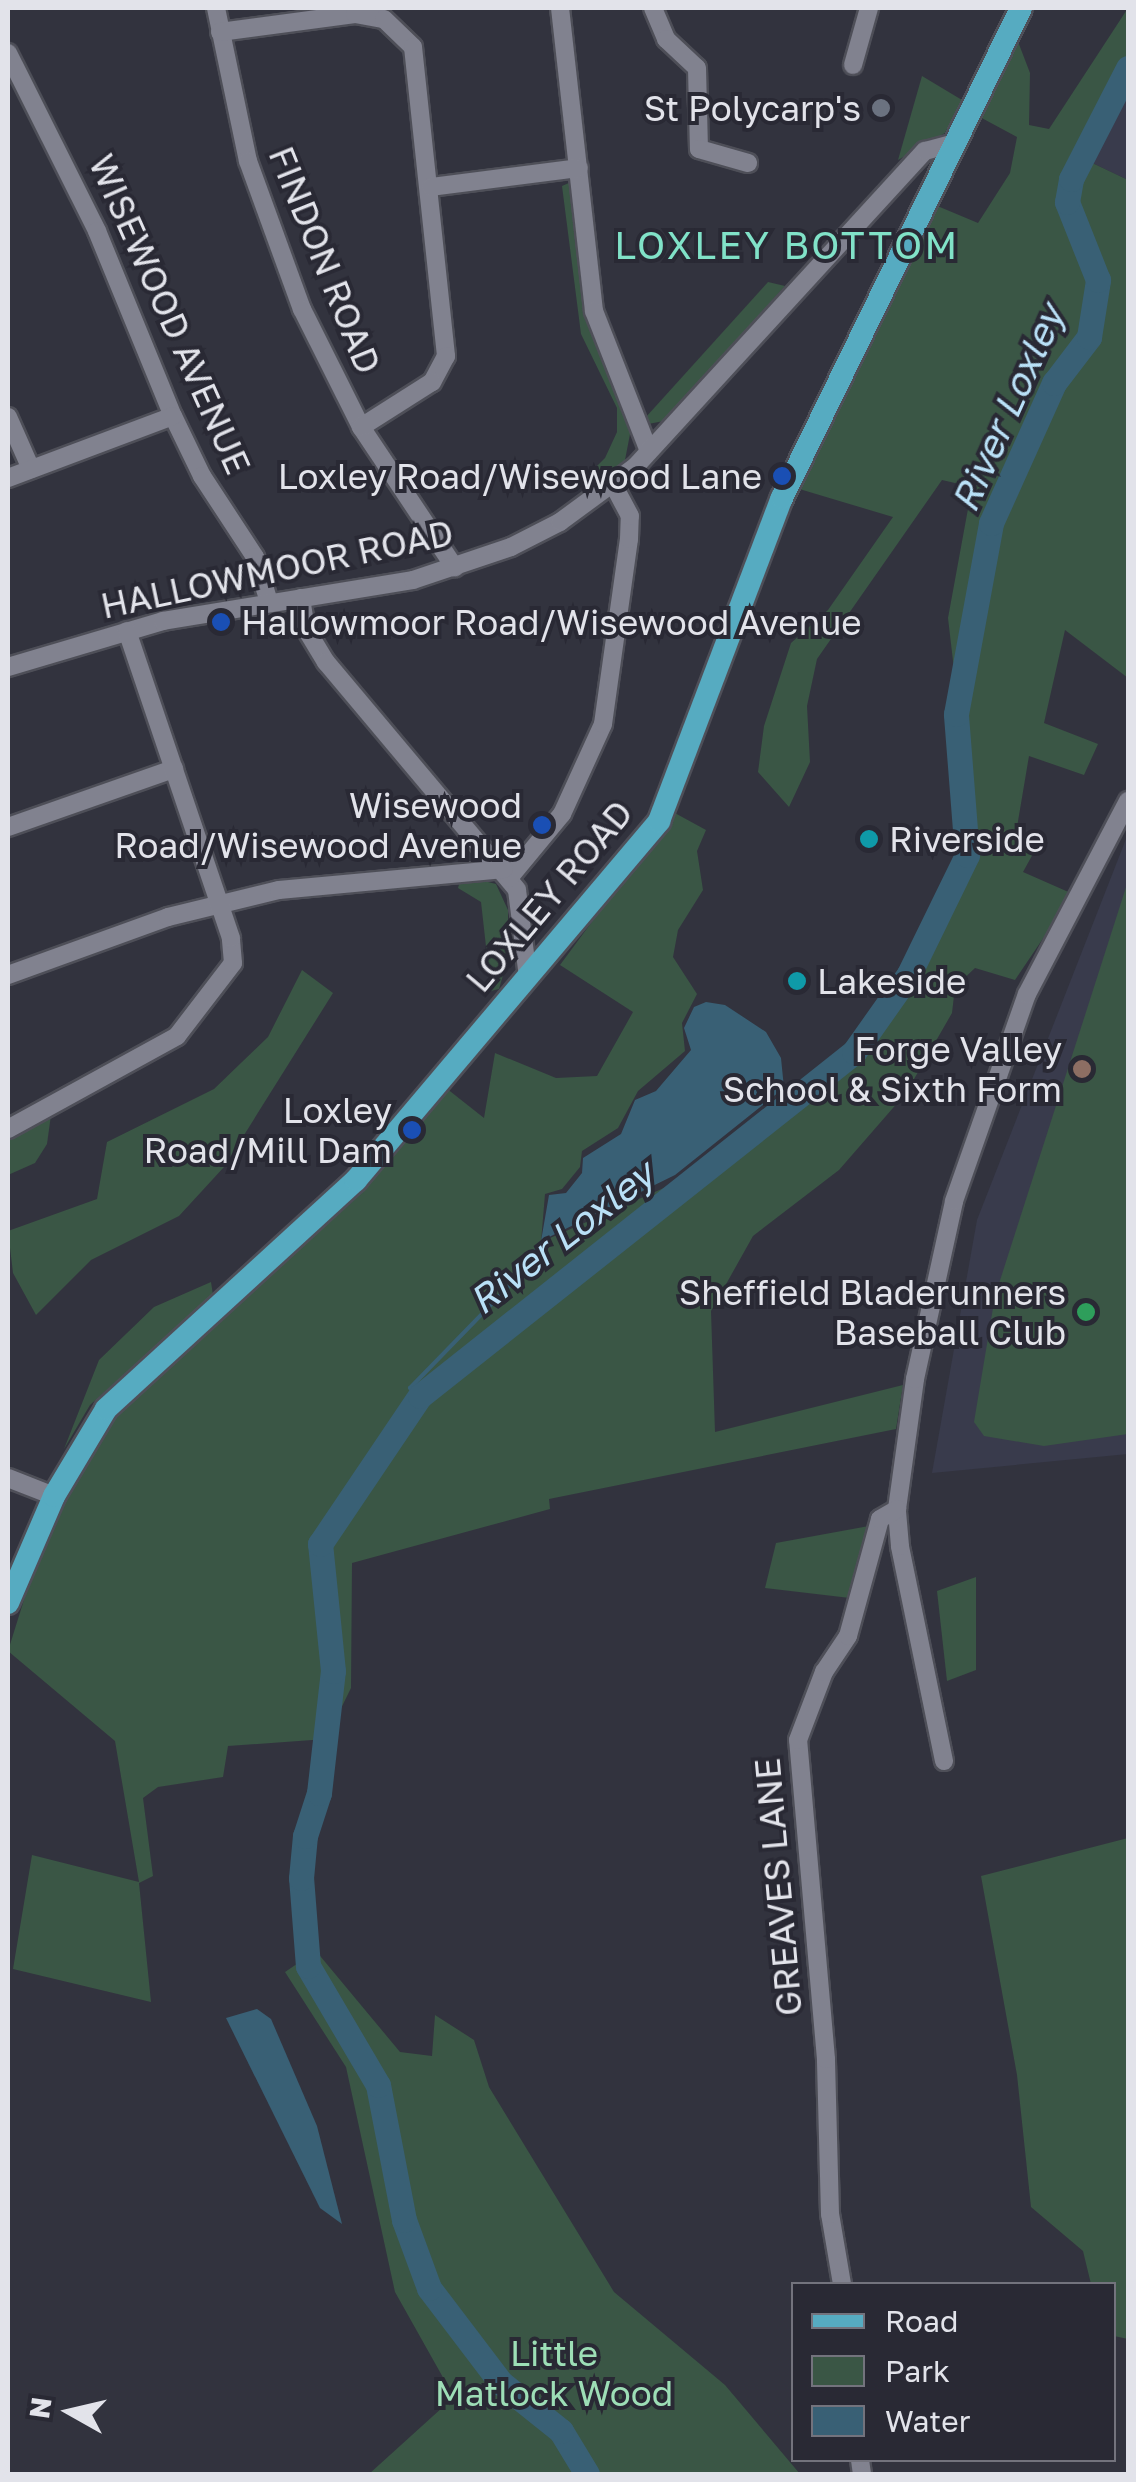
<!DOCTYPE html>
<html>
<head>
<meta charset="utf-8">
<style>
  body { margin:0 }
  #map { position:relative; width:1136px; height:2482px; overflow:hidden; background:#32333e; font-family:"Golos Text",sans-serif }
  div>[style] { position:absolute }
  .built>* { inset:0; background:#393b4c }
  .green>* { inset:0; background:#3a5645 }
  .water>* { inset:0; background:#396075 }
  .stream>* { height:4px; margin:-2px; padding:0 2px; transform-origin:2px; border-radius:2px; background:#396075 }
  .river>* { height:25px; margin:-12.5px; padding:0 12.5px; transform-origin:12.5px; border-radius:12.5px; background:#396075 }
  .roads { filter:drop-shadow(2px 0 #4e4f58) drop-shadow(-2px 0 #4e4f58) drop-shadow(0 2px #4e4f58) drop-shadow(0 -2px #4e4f58) }
  .minor>* { height:18px; margin:-9px; padding:0 9px; transform-origin:9px; border-radius:9px; background:#81828f }
  .major>* { height:22px; margin:-11px; padding:0 11px; transform-origin:11px; border-radius:11px; background:#56abc1 }
  .dots>* { width:28px; height:28px; translate:-50% -50%; box-sizing:border-box; border:5px solid #292934; border-radius:50% }
  span { translate:-50% -50%; white-space:nowrap; text-align:center; line-height:1.15; -webkit-text-stroke:8px #292934; paint-order:stroke }
  .poi-label { font-size:35px; color:#e2e3ea }
  .right { translate:-100% -50%; text-align:right }
  .left { translate:0 -50%; text-align:left }
  .street-label { font-size:35px; color:#e2e3ea }
  .park-label { font-size:35px; color:#9ddeb6 }
  .neighbourhood-label { font-size:38px; color:#81e2c8; letter-spacing:2.5px }
  .water-label { font-size:38px; color:#b9e0f7; font-style:italic }
  .frame { position:absolute; inset:0; border:10px solid #e2e3ea; pointer-events:none }
  .legend { position:absolute; left:791px; top:2282px; width:325px; height:180px; box-sizing:border-box; background:#292934; border:2px solid #73737d; margin:0; padding:12px 18px; list-style:none; font-size:30px; color:#e2e3ea }
  .legend li { display:flex; align-items:center; gap:20px; height:50px }
  .legend b { width:50px; border:2px solid #73737d }
  .north { position:absolute; left:20px; top:2362px; width:100px; height:100px; -webkit-text-stroke:8px #292934; paint-order:stroke; rotate:278deg; font-size:28px; font-weight:700; line-height:40px; text-align:center; color:#e2e3ea }
  .north::after { content:''; display:block; margin:auto; width:35px; height:45px; background:#e2e3ea; clip-path:polygon(50% 0,100% 100%,50% 72%,0 100%) }
</style>
</head>
<body>
<div id="map">
  <div class="built">
    <i style="clip-path:polygon(1128px 87px,1128px 180px,1088px 161px)"></i>
    <i style="clip-path:polygon(1128px 834px,1128px 1454px,932px 1473px,977px 1220px)"></i>
  </div>
  <div class="green">
    <i style="clip-path:polygon(1128px 8px,1128px 87px,1088px 161px,1128px 180px,1128px 678px,1065px 630px,1044px 723px,1098px 744px,1084px 775px,1029px 756px,1015px 839px,1034px 852px,1023px 872px,1073px 894px,1015px 980px,975px 968px,955px 987px,952px 1013px,906px 1093px,839px 1170px,753px 1236px,711px 1311px,715px 1432px,903px 1385px,896px 1429px,549px 1499px,550px 1509px,352px 1563px,351px 1688px,326px 1739px,228px 1746px,223px 1777px,158px 1787px,143px 1798px,153px 1876px,139px 1883px,151px 2002px,13px 1969px,32px 1855px,139px 1882px,115px 1741px,8px 1651px,37px 1558px,78px 1468px,112px 1415px,352px 1202px,446px 1088px,484px 1118px,495px 1053px,556px 1078px,597px 1076px,633px 1012px,560px 965px,673px 812px,706px 830px,697px 851px,703px 890px,678px 930px,673px 957px,697px 994px,682px 1023px,685px 1051px,638px 1091px,618px 1128px,582px 1151px,580px 1167px,562px 1189px,545px 1194px,541px 1242px,682px 1180px,778px 1107px,813px 1070px,848px 1054px,913px 967px,938px 921px,969px 798px,948px 618px,972px 487px,942px 480px,817px 659px,807px 706px,810px 762px,789px 807px,758px 772px,764px 726px,791px 643px,828px 610px,893px 517px,796px 488px,935px 205px,978px 223px,1010px 173px,1017px 137px,978px 116px,1017px 39px,1030px 73px,1029px 125px,1049px 129px)"></i>
    <i style="clip-path:polygon(922px 76px,962px 100px,945px 133px,898px 160px)"></i>
    <i style="clip-path:polygon(571px 182px,589px 315px,631px 429px,625px 460px,589px 489px,583px 480px,605px 458px,617px 432px,617px 408px,581px 334px,562px 186px)"></i>
    <i style="clip-path:polygon(768px 282px,785px 286px,664px 421px,648px 424px,646px 417px)"></i>
    <i style="clip-path:polygon(480px 880px,496px 884px,508px 910px,508px 958px,499px 989px,491px 991px,481px 902px,458px 888px,460px 881px)"></i>
    <i style="clip-path:polygon(1128px 881px,1128px 1434px,1044px 1446px,984px 1436px,974px 1422px,995px 1296px)"></i>
    <i style="clip-path:polygon(302px 970px,333px 993px,224px 1167px,179px 1216px,91px 1260px,36px 1315px,13px 1273px,8px 1231px,97px 1199px,107px 1142px,214px 1089px,268px 1037px)"></i>
    <i style="clip-path:polygon(51px 1115px,47px 1144px,35px 1163px,8px 1175px,8px 1136px)"></i>
    <i style="clip-path:polygon(211px 1282px,213px 1295px,90px 1405px,64px 1449px,99px 1360px,154px 1307px)"></i>
    <i style="clip-path:polygon(869px 1526px,850px 1598px,765px 1588px,776px 1543px)"></i>
    <i style="clip-path:polygon(976px 1577px,976px 1670px,947px 1681px,937px 1591px)"></i>
    <i style="clip-path:polygon(1128px 1838px,1128px 2339px,1114px 2336px,1114px 2284px,1091px 2284px,1083px 2251px,1031px 2207px,1017px 2075px,981px 1876px)"></i>
    <i style="clip-path:polygon(316px 1951px,400px 2052px,432px 2056px,435px 2015px,474px 2040px,489px 2087px,614px 2292px,725px 2385px,800px 2474px,369px 2474px,454px 2397px,395px 2292px,346px 2067px,285px 1972px)"></i>
  </div>
  <div class="water">
    <i style="clip-path:polygon(706px 1002px,725px 1005px,766px 1032px,781px 1058px,784px 1088px,675px 1175px,541px 1241px,549px 1195px,566px 1193px,582px 1173px,583px 1158px,621px 1134px,635px 1100px,656px 1091px,691px 1050px,684px 1028px,694px 1007px)"></i>
    <i style="clip-path:polygon(257px 2009px,271px 2019px,317px 2126px,342px 2224px,320px 2208px,226px 2018px)"></i>
  </div>
  <div class="stream">
    <i style="left:788px;top:1092px;width:11px;rotate:49deg"></i>
    <i style="left:420px;top:1396px;width:13px;rotate:-141deg"></i>
    <i style="left:410px;top:1388px;width:153px;rotate:-45.8deg"></i>
    <i style="left:517px;top:1278px;width:42px;rotate:-55.6deg"></i>
  </div>
  <div class="river">
    <i style="left:587px;top:2474px;width:50px;rotate:-121.2deg"></i>
    <i style="left:561px;top:2431px;width:77px;rotate:-141.3deg"></i>
    <i style="left:501px;top:2383px;width:119px;rotate:-127.2deg"></i>
    <i style="left:429px;top:2288px;width:72px;rotate:-110.2deg"></i>
    <i style="left:404px;top:2220px;width:137px;rotate:-100.9deg"></i>
    <i style="left:378px;top:2085px;width:138px;rotate:-120.5deg"></i>
    <i style="left:308px;top:1966px;width:88px;rotate:-94.5deg"></i>
    <i style="left:301px;top:1878px;width:42px;rotate:-84.6deg"></i>
    <i style="left:305px;top:1836px;width:45px;rotate:-72deg"></i>
    <i style="left:319px;top:1793px;width:123px;rotate:-83.5deg"></i>
    <i style="left:333px;top:1671px;width:128px;rotate:-95.8deg"></i>
    <i style="left:320px;top:1544px;width:179px;rotate:-56deg"></i>
    <i style="left:420px;top:1396px;width:554px;rotate:-38.4deg"></i>
    <i style="left:854px;top:1052px;width:95px;rotate:-54.8deg"></i>
    <i style="left:909px;top:974px;width:132px;rotate:-64deg"></i>
    <i style="left:967px;top:855px;width:141px;rotate:-94.5deg"></i>
    <i style="left:956px;top:714px;width:194px;rotate:-79.6deg"></i>
    <i style="left:991px;top:523px;width:154px;rotate:-65.8deg"></i>
    <i style="left:1054px;top:383px;width:58px;rotate:-52.7deg"></i>
    <i style="left:1089px;top:337px;width:58px;rotate:-81deg"></i>
    <i style="left:1098px;top:280px;width:84px;rotate:-111.7deg"></i>
    <i style="left:1067px;top:202px;width:23px;rotate:-80deg"></i>
    <i style="left:1071px;top:179px;width:125px;rotate:-62.8deg"></i>
  </div>
  <div class="roads">
    <div class="minor">
      <i style="left:216px;top:8px;width:156px;rotate:78.2deg"></i>
      <i style="left:248px;top:161px;width:158px;rotate:70deg"></i>
      <i style="left:302px;top:309px;width:132px;rotate:63.4deg"></i>
      <i style="left:361px;top:427px;width:169px;rotate:56.3deg"></i>
      <i style="left:560px;top:8px;width:305px;rotate:83.6deg"></i>
      <i style="left:594px;top:311px;width:150px;rotate:68.6deg"></i>
      <i style="left:653px;top:8px;width:34px;rotate:67deg"></i>
      <i style="left:666px;top:39px;width:42px;rotate:43.1deg"></i>
      <i style="left:697px;top:68px;width:81px;rotate:88.6deg"></i>
      <i style="left:699px;top:149px;width:51px;rotate:15.9deg"></i>
      <i style="left:220px;top:32px;width:136px;rotate:-7.6deg"></i>
      <i style="left:355px;top:14px;width:29px;rotate:10deg"></i>
      <i style="left:384px;top:19px;width:40px;rotate:44deg"></i>
      <i style="left:413px;top:47px;width:311px;rotate:83.9deg"></i>
      <i style="left:446px;top:356px;width:30px;rotate:118deg"></i>
      <i style="left:432px;top:382px;width:84px;rotate:147.6deg"></i>
      <i style="left:8px;top:53px;width:199px;rotate:63.4deg"></i>
      <i style="left:97px;top:231px;width:200px;rotate:67.7deg"></i>
      <i style="left:173px;top:416px;width:67px;rotate:64.2deg"></i>
      <i style="left:202px;top:476px;width:97px;rotate:56.8deg"></i>
      <i style="left:255px;top:557px;width:47px;rotate:72.7deg"></i>
      <i style="left:853px;top:65px;width:59px;rotate:-74.3deg"></i>
      <i style="left:431px;top:187px;width:149px;rotate:-7.3deg"></i>
      <i style="left:8px;top:417px;width:57px;rotate:66.1deg"></i>
      <i style="left:8px;top:478px;width:176px;rotate:-20.6deg"></i>
      <i style="left:301px;top:598px;width:31px;rotate:81deg"></i>
      <i style="left:306px;top:629px;width:39px;rotate:59deg"></i>
      <i style="left:326px;top:662px;width:297px;rotate:50deg"></i>
      <i style="left:517px;top:890px;width:88px;rotate:82.8deg"></i>
      <i style="left:8px;top:667px;width:162px;rotate:-16.5deg"></i>
      <i style="left:163px;top:621px;width:253px;rotate:-9.3deg"></i>
      <i style="left:413px;top:580px;width:103px;rotate:-18.6deg"></i>
      <i style="left:511px;top:547px;width:55px;rotate:-27deg"></i>
      <i style="left:560px;top:522px;width:93px;rotate:-36.3deg"></i>
      <i style="left:635px;top:467px;width:429px;rotate:-47.5deg"></i>
      <i style="left:925px;top:151px;width:31px;rotate:-15deg"></i>
      <i style="left:8px;top:827px;width:176px;rotate:-19.3deg"></i>
      <i style="left:509px;top:878px;width:83px;rotate:-50.4deg"></i>
      <i style="left:562px;top:814px;width:99px;rotate:-65.5deg"></i>
      <i style="left:603px;top:724px;width:187px;rotate:-82deg"></i>
      <i style="left:629px;top:539px;width:23px;rotate:-88deg"></i>
      <i style="left:630px;top:516px;width:34px;rotate:-118deg"></i>
      <i style="left:8px;top:975px;width:170px;rotate:-19.9deg"></i>
      <i style="left:168px;top:917px;width:114px;rotate:-13.7deg"></i>
      <i style="left:279px;top:890px;width:226px;rotate:-5.3deg"></i>
      <i style="left:8px;top:1129px;width:193px;rotate:-28.8deg"></i>
      <i style="left:177px;top:1036px;width:92px;rotate:-52.5deg"></i>
      <i style="left:233px;top:963px;width:25px;rotate:-95deg"></i>
      <i style="left:231px;top:938px;width:324px;rotate:-108.7deg"></i>
      <i style="left:8px;top:1478px;width:49px;rotate:21.4deg"></i>
      <i style="left:944px;top:1761px;width:219px;rotate:-101.6deg"></i>
      <i style="left:900px;top:1546px;width:37px;rotate:-95deg"></i>
      <i style="left:897px;top:1509px;width:131px;rotate:-82.1deg"></i>
      <i style="left:915px;top:1379px;width:182px;rotate:-77.6deg"></i>
      <i style="left:954px;top:1201px;width:219px;rotate:-70.6deg"></i>
      <i style="left:1027px;top:994px;width:218px;rotate:-62.4deg"></i>
      <i style="left:842px;top:2284px;width:71px;rotate:-99.7deg"></i>
      <i style="left:830px;top:2214px;width:155px;rotate:-91.5deg"></i>
      <i style="left:826px;top:2059px;width:320px;rotate:-95deg"></i>
      <i style="left:798px;top:1740px;width:73px;rotate:-69.1deg"></i>
      <i style="left:824px;top:1672px;width:43px;rotate:-56.3deg"></i>
      <i style="left:848px;top:1636px;width:121px;rotate:-74.7deg"></i>
      <i style="left:880px;top:1519px;width:20px;rotate:-30deg"></i>
      <i style="left:860px;top:2460px;width:14px;rotate:82deg"></i>
    </div>
    <div class="major">
      <i style="left:8px;top:1603px;width:116px;rotate:-66.7deg"></i>
      <i style="left:54px;top:1496px;width:101px;rotate:-59.1deg"></i>
      <i style="left:106px;top:1409px;width:339px;rotate:-42.5deg"></i>
      <i style="left:356px;top:1180px;width:470px;rotate:-49.8deg"></i>
      <i style="left:659px;top:821px;width:346px;rotate:-69.2deg"></i>
      <i style="left:782px;top:498px;width:545px;rotate:-64deg"></i>
    </div>
  </div>
  <div class="dots">
    <i style="left:881px;top:108px;background:#6b7280"></i>
    <i style="left:782px;top:476px;background:#1a4fb4"></i>
    <i style="left:221px;top:622px;background:#1a4fb4"></i>
    <i style="left:542px;top:825px;background:#1a4fb4"></i>
    <i style="left:869px;top:839px;background:#0f9aa8"></i>
    <i style="left:797px;top:981px;background:#0f9aa8"></i>
    <i style="left:1082px;top:1069px;background:#8d6e63"></i>
    <i style="left:412px;top:1130px;background:#1a4fb4"></i>
    <i style="left:1086px;top:1312px;background:#2e9e5b"></i>
  </div>
  <div class="poi-label">
    <span class="right" style="left:861px;top:108px">St Polycarp's</span>
    <span class="right" style="left:762px;top:476px">Loxley Road/Wisewood Lane</span>
    <span class="left" style="left:241px;top:622px">Hallowmoor Road/Wisewood Avenue</span>
    <span class="right" style="left:522px;top:825px">Wisewood<br>Road/Wisewood Avenue</span>
    <span class="left" style="left:889px;top:839px">Riverside</span>
    <span class="left" style="left:817px;top:981px">Lakeside</span>
    <span class="right" style="left:1062px;top:1069px">Forge Valley<br>School &amp; Sixth Form</span>
    <span class="right" style="left:392px;top:1130px">Loxley<br>Road/Mill Dam</span>
    <span class="right" style="left:1066px;top:1312px">Sheffield Bladerunners<br>Baseball Club</span>
  </div>
  <div class="street-label">
    <span style="left:325px;top:260px;rotate:68deg">FINDON ROAD</span>
    <span style="left:170px;top:314px;rotate:66deg">WISEWOOD AVENUE</span>
    <span style="left:277px;top:569px;rotate:-12deg">HALLOWMOOR ROAD</span>
    <span style="left:549px;top:896px;rotate:-50deg">LOXLEY ROAD</span>
    <span style="left:778px;top:1887px;rotate:-95deg">GREAVES LANE</span>
  </div>
  <div class="park-label">
    <span style="left:554px;top:2373px">Little<br>Matlock Wood</span>
  </div>
  <div class="neighbourhood-label">
    <span style="left:787px;top:245px">LOXLEY BOTTOM</span>
  </div>
  <div class="water-label">
    <span style="left:1007px;top:408px;rotate:-66deg">River Loxley</span>
    <span style="left:561px;top:1237px;rotate:-38deg">River Loxley</span>
  </div>
  <div class="frame"></div>
  <ul class="legend">
  <li><b style="height:12px;background:#56abc1"></b>Road</li>
  <li><b style="height:28px;background:#3a5645"></b>Park</li>
  <li><b style="height:28px;background:#396075"></b>Water</li>
  </ul>
  <div class="north">N</div>
</div>
</body>
</html>
